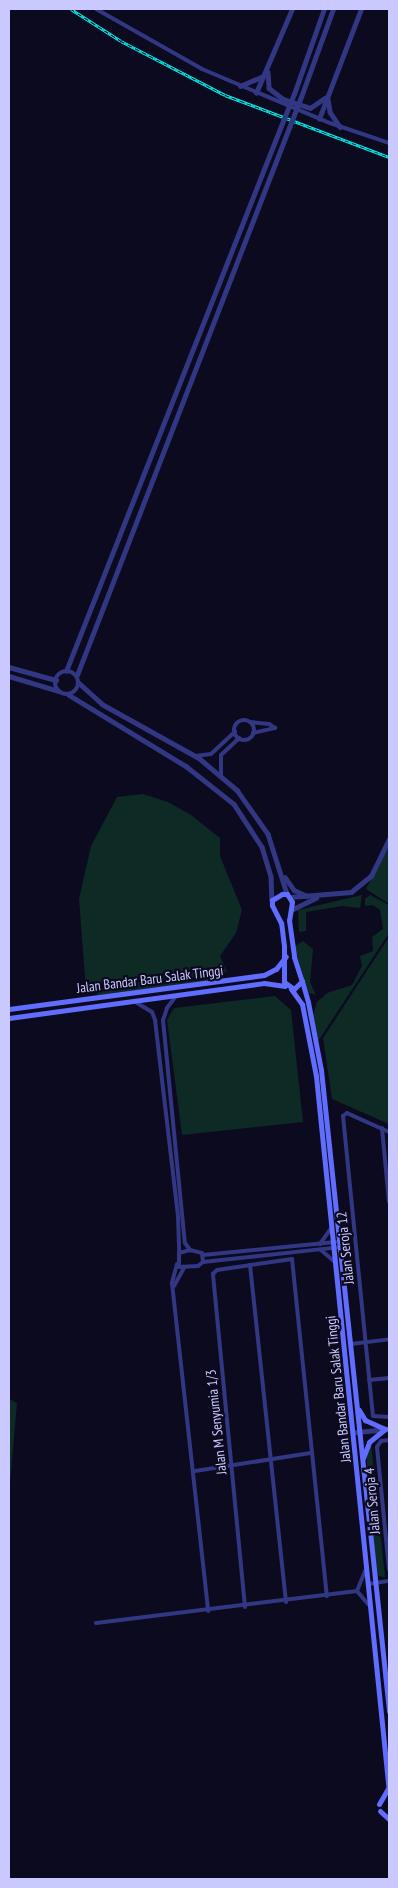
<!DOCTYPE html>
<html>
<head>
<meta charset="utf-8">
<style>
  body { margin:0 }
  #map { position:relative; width:398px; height:1888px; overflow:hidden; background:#0c0a1f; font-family:"PT Sans Narrow",sans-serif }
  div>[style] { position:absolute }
  .green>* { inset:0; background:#0d2a25 }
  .minor>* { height:4px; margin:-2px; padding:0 2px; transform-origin:2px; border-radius:2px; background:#313782 }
  .minor>.ring { margin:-2px; padding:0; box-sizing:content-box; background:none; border:4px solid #313782; border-radius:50% }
  .tertiary>* { height:4.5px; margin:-2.25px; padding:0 2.25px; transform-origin:2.25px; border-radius:2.25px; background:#313782 }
  .tertiary>.ring { margin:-2.25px; padding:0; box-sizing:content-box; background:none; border:4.5px solid #313782; border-radius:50% }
  .secondary>* { height:5px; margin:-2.5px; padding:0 2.5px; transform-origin:2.5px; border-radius:2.5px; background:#606dff }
  .rail>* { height:3px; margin-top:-1.5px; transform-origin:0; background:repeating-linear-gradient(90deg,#0c0a1f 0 4px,#00f4f1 0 8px); box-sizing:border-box; border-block:1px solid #00f4f1 }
  .tertiary-bridge>* { height:4.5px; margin:-2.25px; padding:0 2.25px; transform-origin:2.25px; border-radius:2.25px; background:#313782 }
  span { translate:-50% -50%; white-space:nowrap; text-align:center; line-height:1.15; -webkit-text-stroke:4.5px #0c0a1f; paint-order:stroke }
  .street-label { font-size:14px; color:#c9c9ff }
  .frame { position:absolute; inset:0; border:10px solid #c9c9ff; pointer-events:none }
</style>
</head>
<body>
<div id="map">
  <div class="green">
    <i style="clip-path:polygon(143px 794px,168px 802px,191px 815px,220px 838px,220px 856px,242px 910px,236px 933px,220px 956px,227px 972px,213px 974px,215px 980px,98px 995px,95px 989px,86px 990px,79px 899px,91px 846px,117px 797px)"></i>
    <i style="clip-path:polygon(389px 844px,389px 904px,366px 889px)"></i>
    <i style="clip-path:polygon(362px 895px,360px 908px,342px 906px,306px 912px,306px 931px,299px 932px,298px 910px)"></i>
    <i style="clip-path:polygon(370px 895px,389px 905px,389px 933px,317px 1043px,313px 1016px,317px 1002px,327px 993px,352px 985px,362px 966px,360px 956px,373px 951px,372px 937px,383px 929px,380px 910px,373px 905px,365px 906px,365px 899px)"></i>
    <i style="clip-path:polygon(389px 937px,389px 1124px,332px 1099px,323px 1038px)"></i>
    <i style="clip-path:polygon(303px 941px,313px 949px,310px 982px,316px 995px,309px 993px,294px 947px)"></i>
    <i style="clip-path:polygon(275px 996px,291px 1010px,303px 1122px,182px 1135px,167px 1020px,174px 1008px)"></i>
    <i style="clip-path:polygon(9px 1399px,17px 1403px,9px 1494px)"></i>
    <i style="clip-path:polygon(371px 1443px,385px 1577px,383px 1577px,377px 1575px,372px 1531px,377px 1527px,377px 1520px,371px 1519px,367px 1487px,367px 1454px)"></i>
  </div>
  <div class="minor">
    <i style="left:96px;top:9px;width:122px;rotate:29.5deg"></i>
    <i style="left:202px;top:69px;width:139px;rotate:22.9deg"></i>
    <i style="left:330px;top:123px;width:62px;rotate:18.7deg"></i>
    <i class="ring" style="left:234px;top:720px;width:16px;height:16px"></i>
    <i style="left:250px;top:722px;width:19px;rotate:6deg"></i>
    <i style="left:269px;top:724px;width:7px;rotate:34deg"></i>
    <i style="left:253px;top:733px;width:23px;rotate:-13deg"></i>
    <i style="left:195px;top:756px;width:16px;rotate:-7deg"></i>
    <i style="left:211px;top:754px;width:33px;rotate:-43deg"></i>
    <i style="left:221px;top:775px;width:20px;rotate:-90deg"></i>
    <i style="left:221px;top:755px;width:25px;rotate:-43deg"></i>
    <i style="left:176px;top:996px;width:15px;rotate:127deg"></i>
    <i style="left:167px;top:1008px;width:13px;rotate:108deg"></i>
    <i style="left:163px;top:1020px;width:224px;rotate:84.4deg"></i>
    <i style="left:185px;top:1243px;width:9px;rotate:54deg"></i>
    <i style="left:137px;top:1003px;width:17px;rotate:31deg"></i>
    <i style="left:152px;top:1012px;width:9px;rotate:69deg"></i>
    <i style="left:155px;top:1020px;width:198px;rotate:83.3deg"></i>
    <i style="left:178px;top:1217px;width:36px;rotate:88deg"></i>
    <i style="left:382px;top:1128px;width:74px;rotate:84.6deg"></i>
    <i style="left:389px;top:1132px;width:46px;rotate:-155.7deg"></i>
    <i style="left:347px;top:1113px;width:5px;rotate:143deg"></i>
    <i style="left:343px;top:1116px;width:301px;rotate:84.3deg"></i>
    <i style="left:373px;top:1416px;width:16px;rotate:4deg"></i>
    <i style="left:320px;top:1244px;width:21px;rotate:-55deg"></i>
    <i style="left:190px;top:1250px;width:12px;rotate:14deg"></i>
    <i style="left:202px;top:1253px;width:9px;rotate:84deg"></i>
    <i style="left:203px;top:1262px;width:6px;rotate:141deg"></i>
    <i style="left:198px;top:1266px;width:19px;rotate:177deg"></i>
    <i style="left:179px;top:1267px;width:14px;rotate:-90deg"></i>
    <i style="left:179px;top:1253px;width:11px;rotate:-15deg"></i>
    <i style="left:321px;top:1250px;width:18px;rotate:41deg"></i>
    <i style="left:203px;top:1255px;width:133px;rotate:-5.6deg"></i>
    <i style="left:203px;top:1262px;width:140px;rotate:-6.2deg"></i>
    <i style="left:177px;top:1264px;width:20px;rotate:105deg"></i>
    <i style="left:172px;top:1283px;width:330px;rotate:83.7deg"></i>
    <i style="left:250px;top:1265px;width:339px;rotate:83.9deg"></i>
    <i style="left:174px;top:1286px;width:21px;rotate:-61deg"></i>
    <i style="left:351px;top:1344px;width:38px;rotate:-7deg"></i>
    <i style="left:369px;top:1380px;width:20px;rotate:-6deg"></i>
    <i style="left:389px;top:1440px;width:8px;rotate:173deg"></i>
    <i style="left:381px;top:1441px;width:7px;rotate:124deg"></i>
    <i style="left:377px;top:1447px;width:123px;rotate:84.4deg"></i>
    <i style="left:195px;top:1471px;width:117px;rotate:-8.8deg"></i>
    <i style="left:369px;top:1584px;width:20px;rotate:-9deg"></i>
    <i style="left:357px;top:1591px;width:22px;rotate:-68deg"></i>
    <i style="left:245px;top:1607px;width:335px;rotate:-95.5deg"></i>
    <i style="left:213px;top:1274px;width:6px;rotate:-45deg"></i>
    <i style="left:217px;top:1270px;width:76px;rotate:-8.3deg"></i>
    <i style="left:292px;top:1259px;width:339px;rotate:84.1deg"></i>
    <i style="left:96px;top:1623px;width:263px;rotate:-7deg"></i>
    <i style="left:357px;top:1591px;width:17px;rotate:50deg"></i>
  </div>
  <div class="tertiary">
    <i style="left:268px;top:72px;width:16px;rotate:86deg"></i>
    <i style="left:269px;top:88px;width:18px;rotate:38deg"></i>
    <i style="left:283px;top:99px;width:28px;rotate:18deg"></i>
    <i style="left:310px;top:108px;width:18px;rotate:-34deg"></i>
    <i style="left:240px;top:86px;width:25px;rotate:-23deg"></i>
    <i style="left:256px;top:93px;width:91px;rotate:-66.8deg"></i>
    <i style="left:294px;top:94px;width:90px;rotate:-70.6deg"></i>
    <i style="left:301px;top:97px;width:94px;rotate:-70deg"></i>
    <i style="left:328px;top:99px;width:13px;rotate:81deg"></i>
    <i style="left:330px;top:112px;width:18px;rotate:56deg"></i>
    <i style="left:319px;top:119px;width:118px;rotate:-69.1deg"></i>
    <i style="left:9px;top:667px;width:49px;rotate:15.5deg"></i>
    <i style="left:66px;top:671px;width:586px;rotate:-68.47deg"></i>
    <i class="ring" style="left:55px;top:671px;width:19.5px;height:19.5px"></i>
    <i style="left:77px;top:675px;width:587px;rotate:-68.82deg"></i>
    <i style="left:9px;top:676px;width:52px;rotate:16.7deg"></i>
    <i style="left:79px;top:683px;width:31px;rotate:42deg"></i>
    <i style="left:102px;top:704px;width:111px;rotate:29.1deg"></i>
    <i style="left:199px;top:758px;width:50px;rotate:40.1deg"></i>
    <i style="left:237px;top:790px;width:54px;rotate:54.8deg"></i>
    <i style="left:268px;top:834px;width:63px;rotate:72.4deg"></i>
    <i style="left:69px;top:695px;width:137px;rotate:31.3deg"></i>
    <i style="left:186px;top:766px;width:61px;rotate:38.4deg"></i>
    <i style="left:234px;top:804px;width:51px;rotate:56.9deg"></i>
    <i style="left:262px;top:847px;width:30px;rotate:73deg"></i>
    <i style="left:271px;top:876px;width:24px;rotate:88deg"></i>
    <i style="left:285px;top:877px;width:16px;rotate:55deg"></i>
    <i style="left:294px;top:890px;width:14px;rotate:25deg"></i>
    <i style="left:290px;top:897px;width:61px;rotate:-4.7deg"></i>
    <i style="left:351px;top:892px;width:26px;rotate:-39deg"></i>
    <i style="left:371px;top:876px;width:41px;rotate:-64.1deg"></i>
    <i style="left:291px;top:910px;width:28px;rotate:-26deg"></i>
    <i style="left:356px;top:1432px;width:33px;rotate:-5deg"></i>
  </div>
  <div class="secondary">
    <i style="left:302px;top:981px;width:11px;rotate:135deg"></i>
    <i style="left:294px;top:989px;width:12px;rotate:-145deg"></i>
    <i style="left:284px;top:982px;width:36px;rotate:-90deg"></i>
    <i style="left:284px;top:946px;width:23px;rotate:-97deg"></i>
    <i style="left:281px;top:923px;width:20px;rotate:-117deg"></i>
    <i style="left:272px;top:905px;width:5px;rotate:-90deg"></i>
    <i style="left:272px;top:900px;width:12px;rotate:-31deg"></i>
    <i style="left:282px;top:894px;width:5px"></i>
    <i style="left:287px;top:894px;width:9px;rotate:58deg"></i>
    <i style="left:292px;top:902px;width:18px;rotate:99deg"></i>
    <i style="left:289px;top:920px;width:37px;rotate:82deg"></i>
    <i style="left:294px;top:957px;width:25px;rotate:72deg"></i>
    <i style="left:302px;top:981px;width:22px;rotate:74deg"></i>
    <i style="left:308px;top:1002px;width:69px;rotate:79.2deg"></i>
    <i style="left:321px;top:1070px;width:645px;rotate:83.94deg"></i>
    <i style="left:291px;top:989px;width:19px;rotate:54deg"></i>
    <i style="left:302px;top:1004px;width:73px;rotate:79deg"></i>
    <i style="left:316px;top:1076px;width:720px;rotate:84.18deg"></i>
    <i style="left:9px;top:1009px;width:257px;rotate:-7.6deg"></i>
    <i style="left:264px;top:975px;width:13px;rotate:-27deg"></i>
    <i style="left:276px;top:969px;width:16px;rotate:-52deg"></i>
    <i style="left:9px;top:1018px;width:257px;rotate:-7.8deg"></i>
    <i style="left:264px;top:983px;width:21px;rotate:8deg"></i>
    <i style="left:359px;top:1410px;width:12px;rotate:59deg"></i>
    <i style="left:365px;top:1420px;width:22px;rotate:24deg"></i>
    <i style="left:363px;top:1458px;width:17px;rotate:-69deg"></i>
    <i style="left:369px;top:1442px;width:21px;rotate:-39deg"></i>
    <i style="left:379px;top:1804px;width:20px;rotate:-60deg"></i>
    <i style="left:380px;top:1811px;width:12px;rotate:42deg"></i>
  </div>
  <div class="rail">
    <i style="left:71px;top:9px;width:59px;rotate:32.6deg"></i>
    <i style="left:121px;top:41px;width:117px;rotate:27.4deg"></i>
    <i style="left:225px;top:95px;width:175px;rotate:20.7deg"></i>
  </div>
  <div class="tertiary-bridge">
    <i style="left:281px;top:126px;width:35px;rotate:-68deg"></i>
    <i style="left:289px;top:128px;width:33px;rotate:-69deg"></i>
  </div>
  <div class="street-label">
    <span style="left:150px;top:979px;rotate:-7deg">Jalan Bandar Baru Salak Tinggi</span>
    <span style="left:345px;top:1248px;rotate:-96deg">Jalan Seroja 12</span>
    <span style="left:338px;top:1389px;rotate:-96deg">Jalan Bandar Baru Salak Tinggi</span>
    <span style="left:216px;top:1422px;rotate:-96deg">Jalan M Senyumia 1/3</span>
    <span style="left:372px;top:1501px;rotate:-95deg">Jalan Seroja 4</span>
  </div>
  <div class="frame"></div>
</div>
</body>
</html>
